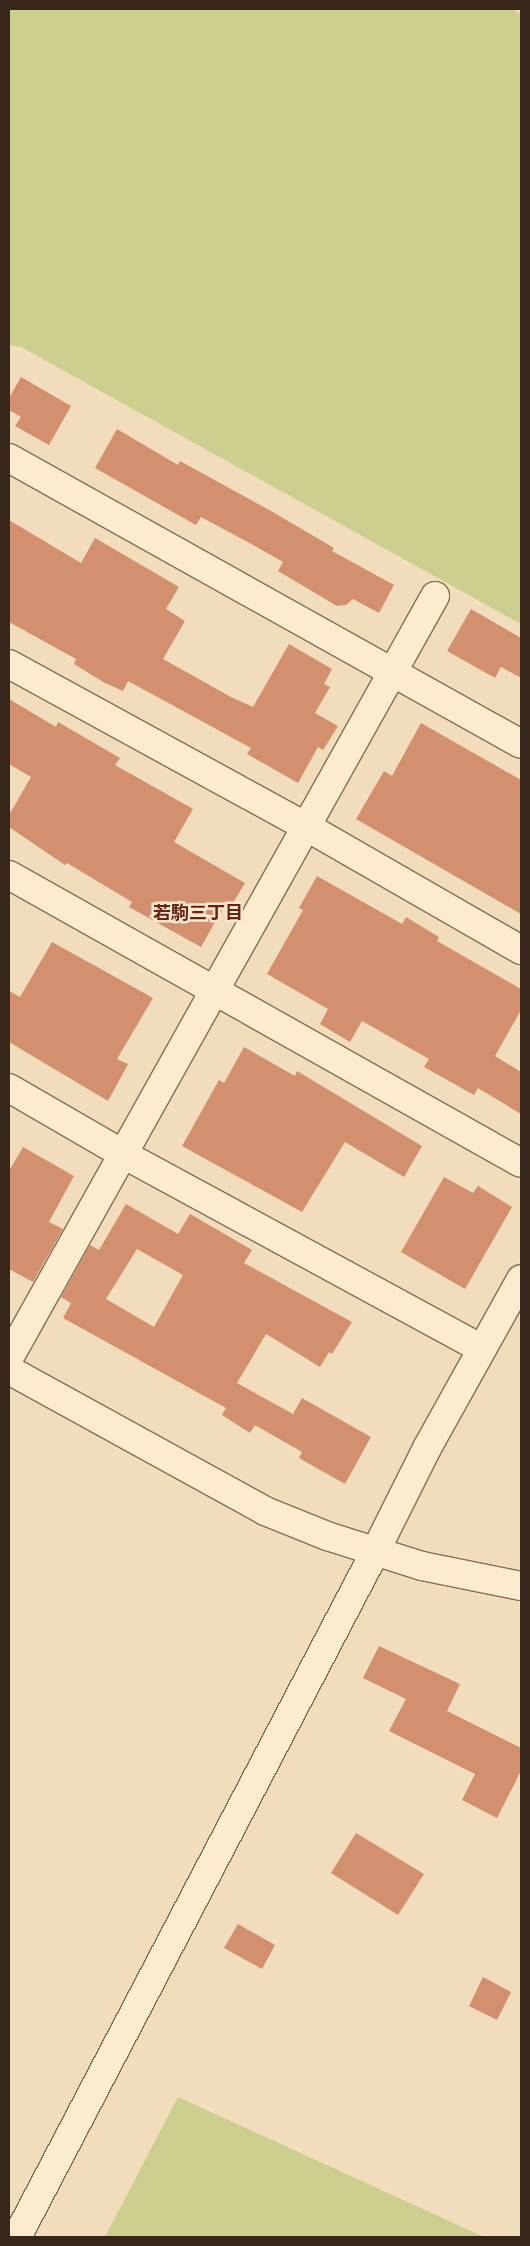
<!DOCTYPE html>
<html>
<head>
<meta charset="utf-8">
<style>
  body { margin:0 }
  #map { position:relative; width:530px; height:2246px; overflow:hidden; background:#f1ddbb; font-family:"Noto Serif","Noto Sans JP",serif }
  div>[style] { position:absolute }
  .green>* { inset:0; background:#cdcf8f }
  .building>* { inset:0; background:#d2906e }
  .roads { filter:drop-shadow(1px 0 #896c54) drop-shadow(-1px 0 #896c54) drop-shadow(0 1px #896c54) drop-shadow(0 -1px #896c54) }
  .minor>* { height:28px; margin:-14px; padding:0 14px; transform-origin:14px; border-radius:14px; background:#fbebcf }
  span { translate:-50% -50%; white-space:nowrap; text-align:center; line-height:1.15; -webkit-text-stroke:5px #f8e7cb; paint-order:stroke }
  .neighbourhood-label { font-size:18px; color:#672116; font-weight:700 }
  .frame { position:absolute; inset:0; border:10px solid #37261a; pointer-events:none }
</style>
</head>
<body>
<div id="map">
  <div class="green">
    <i style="clip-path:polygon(9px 9px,512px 9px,521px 14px,521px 624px,21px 347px,9px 345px)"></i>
    <i style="clip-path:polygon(178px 2097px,484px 2237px,105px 2237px)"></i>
  </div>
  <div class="building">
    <i style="clip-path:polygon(21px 377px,71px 406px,49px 445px,15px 426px,21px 417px,9px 410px,9px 398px)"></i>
    <i style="clip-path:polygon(117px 429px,178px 465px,180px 461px,271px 511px,334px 548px,332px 551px,394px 585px,379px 613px,353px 599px,346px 605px,337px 606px,278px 571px,283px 562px,255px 546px,201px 517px,196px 525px,95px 468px)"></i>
    <i style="clip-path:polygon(9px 520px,81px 563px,95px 538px,179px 587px,166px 609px,185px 621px,163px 659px,231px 697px,253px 707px,289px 644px,332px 669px,324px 684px,330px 687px,315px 713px,338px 726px,323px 750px,318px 747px,298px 783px,247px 754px,251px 748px,128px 681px,123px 691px,105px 683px,74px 664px,76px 659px,9px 622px)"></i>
    <i style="clip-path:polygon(471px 609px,521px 638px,521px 678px,501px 667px,495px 678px,447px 651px)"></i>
    <i style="clip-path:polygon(9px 699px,56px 727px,58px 722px,120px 758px,115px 765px,193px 809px,174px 842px,245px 883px,228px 911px,223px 908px,201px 947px,129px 907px,132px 902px,67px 863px,65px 865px,9px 827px,9px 815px,31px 777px,9px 764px)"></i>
    <i style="clip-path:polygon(421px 723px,521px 780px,521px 914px,356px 819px,384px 771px,392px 776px)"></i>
    <i style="clip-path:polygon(317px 876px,402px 924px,406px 917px,439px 937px,437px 941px,521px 989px,521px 1010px,495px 1056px,521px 1072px,521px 1114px,478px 1088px,474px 1095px,424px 1067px,429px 1059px,362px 1021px,350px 1042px,320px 1024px,328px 1009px,267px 974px,303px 910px,299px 908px)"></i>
    <i style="clip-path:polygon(52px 942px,153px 998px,117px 1059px,128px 1064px,108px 1101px,9px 1042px,9px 991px,20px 997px)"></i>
    <i style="clip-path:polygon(244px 1047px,295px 1076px,297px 1071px,422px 1146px,404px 1177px,345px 1142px,302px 1212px,182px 1146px,219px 1080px,224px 1083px)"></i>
    <i style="clip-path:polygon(23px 1147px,74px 1176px,49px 1222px,63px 1229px,33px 1282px,9px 1269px,9px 1171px)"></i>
    <i style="clip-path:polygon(444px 1177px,473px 1193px,478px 1186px,512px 1207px,465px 1289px,401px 1252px)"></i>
    <i style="clip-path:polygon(evenodd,126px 1204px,178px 1234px,190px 1214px,252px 1250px,244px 1263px,352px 1322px,332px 1354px,329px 1352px,320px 1367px,266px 1334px,237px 1383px,293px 1414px,302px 1398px,371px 1437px,345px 1484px,299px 1458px,302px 1452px,255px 1425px,250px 1433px,222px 1415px,226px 1408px,63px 1318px,71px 1303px,61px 1297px,90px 1245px,99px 1250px,126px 1204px,137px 1249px,183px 1275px,154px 1327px,106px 1299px,137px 1249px)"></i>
    <i style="clip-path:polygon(379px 1646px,460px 1684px,447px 1711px,521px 1748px,521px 1771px,497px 1818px,462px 1800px,475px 1774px,389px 1731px,406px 1699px,363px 1678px)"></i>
    <i style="clip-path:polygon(356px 1833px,424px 1874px,398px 1915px,331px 1873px)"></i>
    <i style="clip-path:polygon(238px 1924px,275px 1945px,262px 1969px,224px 1948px)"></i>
    <i style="clip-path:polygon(483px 1977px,511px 1992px,497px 2020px,469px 2006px)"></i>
  </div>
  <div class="roads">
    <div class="minor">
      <i style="left:9px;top:458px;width:586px;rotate:29.19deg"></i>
      <i style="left:9px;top:664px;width:340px;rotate:28.7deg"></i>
      <i style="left:307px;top:827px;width:247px;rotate:29.9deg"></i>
      <i style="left:9px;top:875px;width:587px;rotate:29.36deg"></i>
      <i style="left:9px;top:1088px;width:132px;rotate:30.1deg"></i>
      <i style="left:123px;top:1154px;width:407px;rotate:28.5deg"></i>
      <i style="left:9px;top:1358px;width:873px;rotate:-60.79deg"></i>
      <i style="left:9px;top:1370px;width:292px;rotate:28.8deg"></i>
      <i style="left:265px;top:1511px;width:67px;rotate:22deg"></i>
      <i style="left:327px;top:1536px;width:100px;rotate:17.5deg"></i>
      <i style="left:422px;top:1566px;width:101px;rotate:11.4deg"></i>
      <i style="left:17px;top:2237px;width:773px;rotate:-62.41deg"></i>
      <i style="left:375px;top:1552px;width:116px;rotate:-63.4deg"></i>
      <i style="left:427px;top:1448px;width:193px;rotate:-60.9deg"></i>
    </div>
  </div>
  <div class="neighbourhood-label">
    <span style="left:198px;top:912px">若駒三丁目</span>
  </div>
  <div class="frame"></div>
</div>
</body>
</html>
